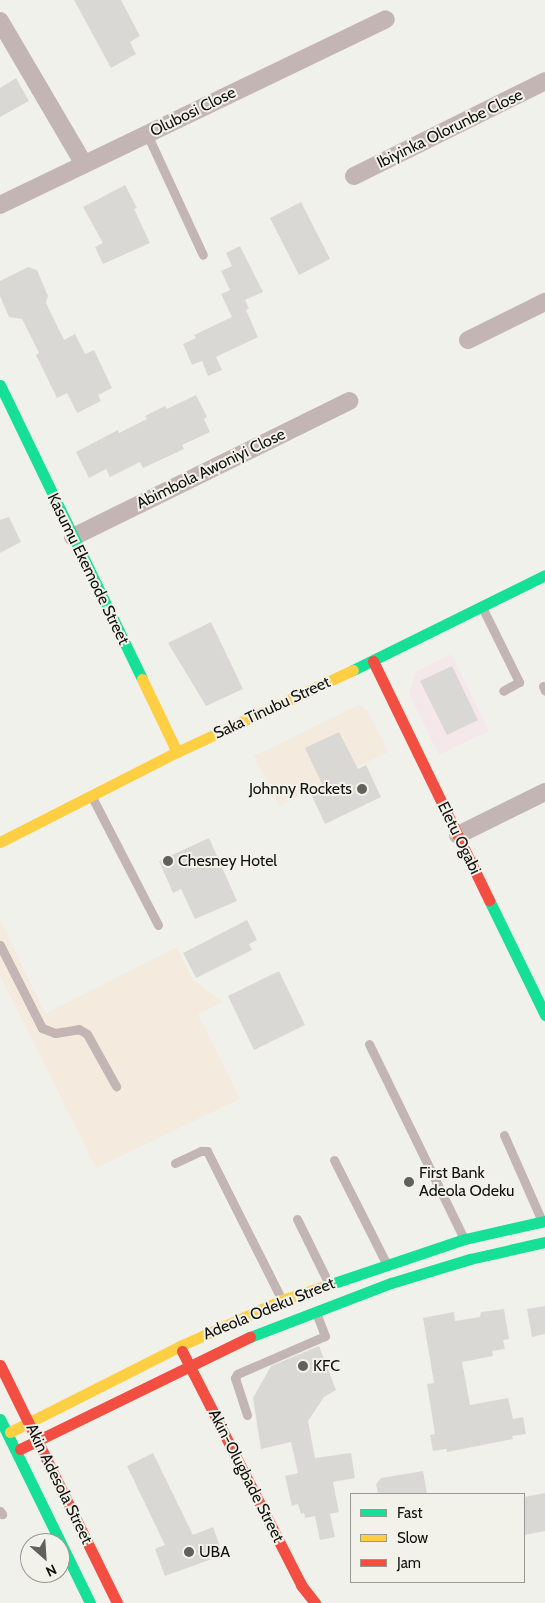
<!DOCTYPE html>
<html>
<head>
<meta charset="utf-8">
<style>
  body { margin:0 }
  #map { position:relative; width:545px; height:1603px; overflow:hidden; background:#f1f1ec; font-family:Cabin,sans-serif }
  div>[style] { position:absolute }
  .commercial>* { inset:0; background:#f5e8ea }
  .industrial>* { inset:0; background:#f4eade }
  .building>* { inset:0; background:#dad8d5 }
  .lane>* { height:9px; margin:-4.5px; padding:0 4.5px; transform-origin:4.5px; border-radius:4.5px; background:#c3b5b3 }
  .street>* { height:18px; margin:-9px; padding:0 9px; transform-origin:9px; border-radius:9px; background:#c3b5b3 }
  .fast>* { height:11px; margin:-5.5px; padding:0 5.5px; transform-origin:5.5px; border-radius:5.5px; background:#16e098 }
  .slow>* { height:11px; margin:-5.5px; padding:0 5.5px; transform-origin:5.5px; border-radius:5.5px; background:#ffcf43 }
  .jam>* { height:11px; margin:-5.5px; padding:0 5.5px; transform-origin:5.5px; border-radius:5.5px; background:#f24e42 }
  .dots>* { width:14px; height:14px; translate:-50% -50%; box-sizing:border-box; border:2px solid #f3f2ea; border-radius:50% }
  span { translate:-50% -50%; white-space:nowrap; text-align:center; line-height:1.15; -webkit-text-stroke:4px #f3f2ea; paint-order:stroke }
  .street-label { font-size:16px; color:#12120f }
  .poi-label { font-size:16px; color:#12120f }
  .right { translate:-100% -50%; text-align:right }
  .left { translate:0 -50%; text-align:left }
  .legend { position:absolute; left:350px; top:1493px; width:175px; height:90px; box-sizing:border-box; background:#f3f2ea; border:1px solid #999892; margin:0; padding:6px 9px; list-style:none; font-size:15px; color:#12120f }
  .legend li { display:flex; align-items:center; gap:10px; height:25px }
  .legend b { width:25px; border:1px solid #999892 }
  .north { position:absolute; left:20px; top:1533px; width:50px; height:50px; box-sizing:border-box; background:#f3f2ea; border:1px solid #999892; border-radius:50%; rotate:154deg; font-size:14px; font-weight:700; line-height:20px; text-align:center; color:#12120f }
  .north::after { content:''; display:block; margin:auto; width:18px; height:22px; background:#60605c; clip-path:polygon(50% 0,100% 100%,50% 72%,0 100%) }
</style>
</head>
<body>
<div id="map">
  <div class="commercial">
    <i style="clip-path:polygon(451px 654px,489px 731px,439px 755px,409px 694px,415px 672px)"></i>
  </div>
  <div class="industrial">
    <i style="clip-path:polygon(359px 705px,367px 710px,388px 752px,279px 806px,254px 756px)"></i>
    <i style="clip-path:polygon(0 919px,45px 1014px,177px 947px,193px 980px,223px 1002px,198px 1014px,240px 1099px,96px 1168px,0 975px)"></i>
  </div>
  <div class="building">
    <i style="clip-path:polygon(74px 0,121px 0,140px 36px,130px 42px,136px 54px,111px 68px)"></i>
    <i style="clip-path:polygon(16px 78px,29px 101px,0 117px,0 88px)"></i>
    <i style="clip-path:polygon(125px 185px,137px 208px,134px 209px,150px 243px,103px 264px,95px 247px,103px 243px,83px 207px)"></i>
    <i style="clip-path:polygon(301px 202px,330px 259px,299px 275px,270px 218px)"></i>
    <i style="clip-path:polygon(240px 246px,263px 292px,245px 300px,249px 309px,246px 310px,258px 337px,216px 357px,222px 370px,208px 376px,202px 361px,192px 365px,183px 344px,196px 338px,194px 335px,232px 317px,221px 294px,230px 290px,221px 271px,232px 266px,226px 253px)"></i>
    <i style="clip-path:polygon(28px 267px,37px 270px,48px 296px,46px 303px,64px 340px,75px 334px,85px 354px,94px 350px,112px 388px,98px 395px,101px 401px,77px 413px,67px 393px,57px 398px,36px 355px,39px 353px,22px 319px,9px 317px,0 296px,0 281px)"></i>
    <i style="clip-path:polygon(196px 395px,207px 417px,204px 419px,210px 432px,182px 445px,184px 449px,143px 468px,140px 462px,110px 477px,106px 469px,89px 478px,76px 452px,118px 430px,119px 433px,147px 419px,145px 416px,165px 406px,167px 409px)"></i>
    <i style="clip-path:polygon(9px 517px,21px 542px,0 553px,0 520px)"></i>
    <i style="clip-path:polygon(211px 622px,243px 689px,206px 706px,168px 643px)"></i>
    <i style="clip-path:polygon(452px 666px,478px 720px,447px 735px,420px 681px)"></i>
    <i style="clip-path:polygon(339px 732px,358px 769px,366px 765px,381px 797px,325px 824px,310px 792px,323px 786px,305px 748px)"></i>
    <i style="clip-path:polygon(209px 838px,237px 901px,195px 919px,181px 889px,173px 893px,159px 861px)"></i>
    <i style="clip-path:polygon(247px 920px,257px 940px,249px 944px,252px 950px,196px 978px,183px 953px)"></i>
    <i style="clip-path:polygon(279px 971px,305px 1025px,254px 1050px,228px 996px)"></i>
    <i style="clip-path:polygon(545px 1306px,545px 1334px,532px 1337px,527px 1309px)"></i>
    <i style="clip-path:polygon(504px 1309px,509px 1339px,503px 1340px,505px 1349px,492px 1351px,493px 1356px,462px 1362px,470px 1405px,508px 1398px,513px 1419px,523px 1417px,526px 1434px,512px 1436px,513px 1439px,447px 1452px,446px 1449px,433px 1451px,430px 1435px,435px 1434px,427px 1384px,434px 1383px,423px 1318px,454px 1312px,455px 1321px,480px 1317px,481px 1312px)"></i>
    <i style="clip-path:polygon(319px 1346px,336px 1390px,324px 1397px,308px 1421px,315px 1458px,351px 1453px,355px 1478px,333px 1482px,339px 1512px,330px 1514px,335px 1537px,320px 1540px,315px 1516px,305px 1518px,304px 1513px,301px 1514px,298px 1504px,292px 1506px,285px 1476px,298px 1473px,291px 1442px,261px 1449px,253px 1398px,271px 1366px)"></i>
    <i style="clip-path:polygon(153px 1453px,193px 1535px,213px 1527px,223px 1555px,165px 1576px,155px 1549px,165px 1545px,127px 1466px)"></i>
    <i style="clip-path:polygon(423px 1471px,427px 1494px,378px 1494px,376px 1484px,381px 1478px)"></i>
    <i style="clip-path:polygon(545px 1493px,545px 1531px,524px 1535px,524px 1497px)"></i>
  </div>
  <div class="lane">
    <i style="left:147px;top:134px;width:133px;rotate:65.2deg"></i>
    <i style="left:482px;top:607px;width:84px;rotate:63.7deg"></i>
    <i style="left:519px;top:682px;width:18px;rotate:151deg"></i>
    <i style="left:543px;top:686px;width:5px;rotate:68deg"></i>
    <i style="left:92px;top:797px;width:144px;rotate:62.7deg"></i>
    <i style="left:0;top:945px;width:93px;rotate:63.2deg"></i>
    <i style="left:42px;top:1028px;width:14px;rotate:21deg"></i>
    <i style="left:55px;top:1033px;width:24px;rotate:-9deg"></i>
    <i style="left:79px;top:1029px;width:9px;rotate:32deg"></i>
    <i style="left:87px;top:1034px;width:60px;rotate:60.9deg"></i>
    <i style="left:369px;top:1044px;width:217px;rotate:64deg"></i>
    <i style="left:504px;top:1135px;width:92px;rotate:66.2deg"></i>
    <i style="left:334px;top:1160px;width:115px;rotate:63.2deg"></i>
    <i style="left:175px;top:1163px;width:29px;rotate:-25deg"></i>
    <i style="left:201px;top:1151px;width:6px"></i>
    <i style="left:207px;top:1151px;width:165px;rotate:63.3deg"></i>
    <i style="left:297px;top:1219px;width:70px;rotate:63.8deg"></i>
    <i style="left:247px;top:1415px;width:39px;rotate:-108deg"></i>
    <i style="left:235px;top:1378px;width:4px;rotate:-63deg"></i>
    <i style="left:237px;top:1374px;width:96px;rotate:-23.4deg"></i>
    <i style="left:325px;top:1336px;width:25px;rotate:-111deg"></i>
    <i style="left:0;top:1511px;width:4px;rotate:56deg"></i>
  </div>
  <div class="street">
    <i style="left:0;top:21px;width:166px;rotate:59.6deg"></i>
    <i style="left:354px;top:176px;width:213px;rotate:-26.4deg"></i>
    <i style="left:0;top:205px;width:428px;rotate:-25.7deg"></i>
    <i style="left:468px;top:340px;width:86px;rotate:-26.3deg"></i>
    <i style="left:73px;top:537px;width:308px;rotate:-26.2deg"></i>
    <i style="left:458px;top:835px;width:97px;rotate:-26.3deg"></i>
  </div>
  <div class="fast">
    <i style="left:0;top:385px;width:326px;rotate:64.2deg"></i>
    <i style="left:353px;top:670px;width:214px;rotate:-26.3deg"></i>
    <i style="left:489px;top:900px;width:128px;rotate:64deg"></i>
    <i style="left:325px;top:1286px;width:148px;rotate:-18.6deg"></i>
    <i style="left:465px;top:1239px;width:82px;rotate:-12.7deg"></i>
    <i style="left:250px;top:1337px;width:151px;rotate:-21deg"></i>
    <i style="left:391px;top:1283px;width:83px;rotate:-16.9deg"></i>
    <i style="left:470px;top:1259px;width:77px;rotate:-12.8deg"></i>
    <i style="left:0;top:1419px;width:205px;rotate:63.9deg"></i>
  </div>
  <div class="slow">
    <i style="left:142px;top:679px;width:81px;rotate:64.4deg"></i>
    <i style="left:0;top:842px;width:199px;rotate:-27deg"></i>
    <i style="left:177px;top:752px;width:194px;rotate:-25deg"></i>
    <i style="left:10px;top:1432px;width:191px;rotate:-26.8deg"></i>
    <i style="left:180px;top:1346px;width:112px;rotate:-24.3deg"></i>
    <i style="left:282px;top:1300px;width:45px;rotate:-18deg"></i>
  </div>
  <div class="jam">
    <i style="left:373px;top:661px;width:266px;rotate:64.1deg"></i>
    <i style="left:182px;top:1351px;width:263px;rotate:63deg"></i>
    <i style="left:301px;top:1585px;width:23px;rotate:52deg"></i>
    <i style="left:0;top:1365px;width:265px;rotate:63.8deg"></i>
    <i style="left:20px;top:1449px;width:256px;rotate:-26deg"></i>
  </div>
  <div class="dots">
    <i style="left:362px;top:789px;background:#60605c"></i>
    <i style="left:168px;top:861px;background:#60605c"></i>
    <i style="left:409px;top:1182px;background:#60605c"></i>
    <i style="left:303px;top:1366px;background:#60605c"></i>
    <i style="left:189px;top:1552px;background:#60605c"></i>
  </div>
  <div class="street-label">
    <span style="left:193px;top:112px;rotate:-26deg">Olubosi Close</span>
    <span style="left:450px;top:129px;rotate:-26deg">Ibiyinka Olorunbe Close</span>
    <span style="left:211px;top:469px;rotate:-26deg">Abimbola Awoniyi Close</span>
    <span style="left:88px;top:569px;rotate:64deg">Kasumu Ekemode Street</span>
    <span style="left:272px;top:708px;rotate:-25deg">Saka Tinubu Street</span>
    <span style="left:459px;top:838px;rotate:64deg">Eletu Ogabi</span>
    <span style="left:269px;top:1309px;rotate:-22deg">Adeola Odeku Street</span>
    <span style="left:246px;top:1476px;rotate:63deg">Akin-Olugbade Street</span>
    <span style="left:59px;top:1484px;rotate:64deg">Akin Adesola Street</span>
  </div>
  <div class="poi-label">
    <span class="right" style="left:352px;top:789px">Johnny Rockets</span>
    <span class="left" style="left:178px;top:861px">Chesney Hotel</span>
    <span class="left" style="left:419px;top:1182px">First Bank<br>Adeola Odeku</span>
    <span class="left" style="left:313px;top:1366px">KFC</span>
    <span class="left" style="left:199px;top:1552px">UBA</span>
  </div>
  <ul class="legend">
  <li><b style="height:6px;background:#16e098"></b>Fast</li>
  <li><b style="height:6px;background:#ffcf43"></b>Slow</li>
  <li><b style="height:6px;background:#f24e42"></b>Jam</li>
  </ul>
  <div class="north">N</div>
</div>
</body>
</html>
